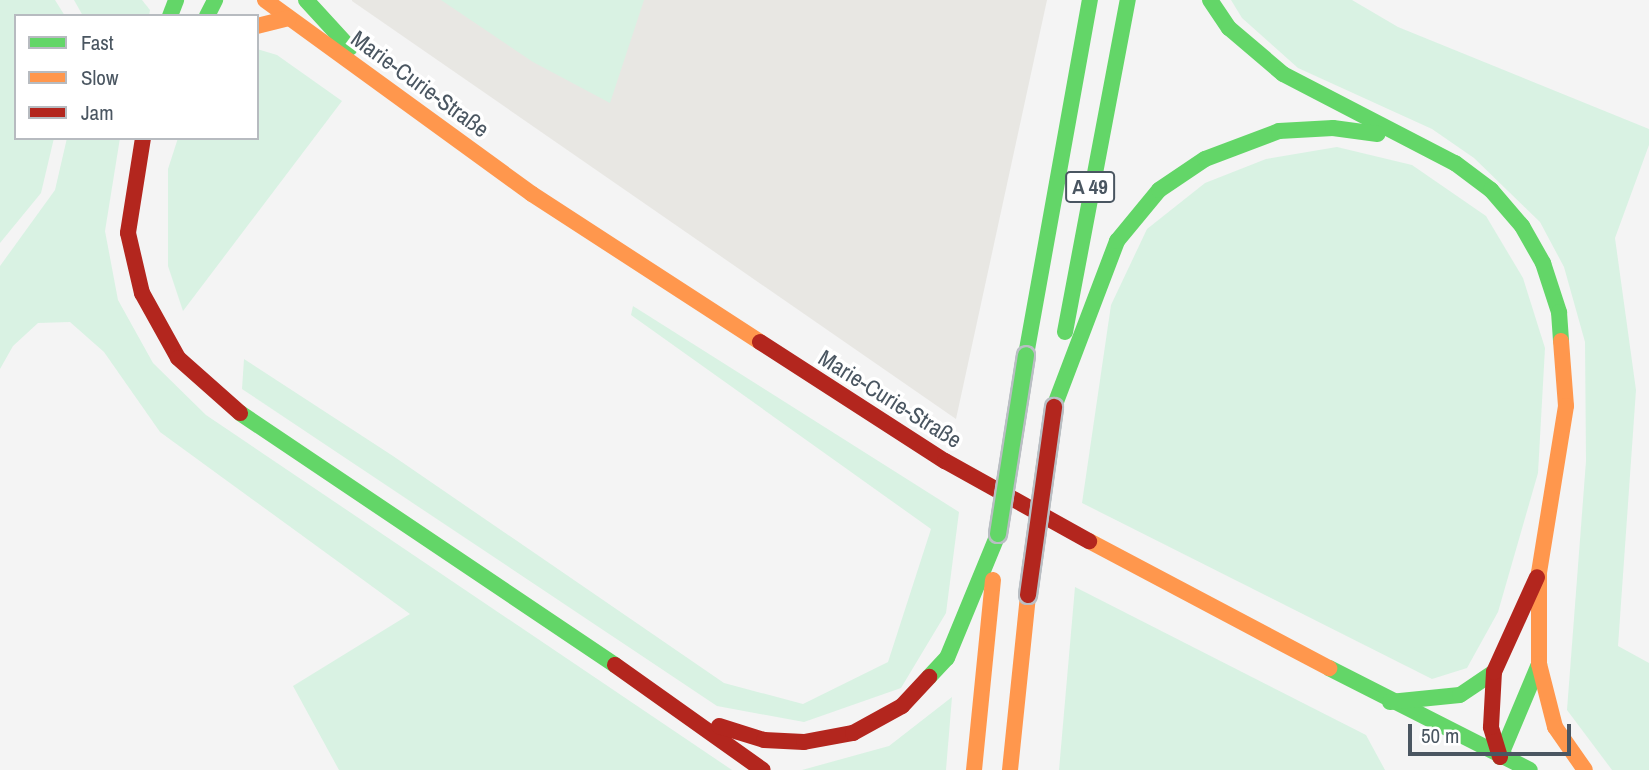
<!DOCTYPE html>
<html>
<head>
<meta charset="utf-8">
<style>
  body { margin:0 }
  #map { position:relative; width:1649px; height:770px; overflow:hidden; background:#f4f4f4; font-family:"Archivo Narrow",sans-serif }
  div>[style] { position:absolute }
  .commercial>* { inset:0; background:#e8e7e3 }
  .green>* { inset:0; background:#d9f2e3 }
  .fast>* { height:16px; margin:-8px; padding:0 8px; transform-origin:8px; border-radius:8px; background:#63d668 }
  .slow>* { height:16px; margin:-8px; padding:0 8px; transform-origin:8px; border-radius:8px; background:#ff974d }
  .jam>* { height:16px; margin:-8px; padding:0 8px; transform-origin:8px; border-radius:8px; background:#b3261e }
  .bridges { filter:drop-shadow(2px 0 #b9bec3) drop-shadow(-2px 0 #b9bec3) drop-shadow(0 2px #b9bec3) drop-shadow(0 -2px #b9bec3) }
  .fast-bridge>* { height:16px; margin:-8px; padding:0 8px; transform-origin:8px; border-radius:8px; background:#63d668 }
  .jam-bridge>* { height:16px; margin:-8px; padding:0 8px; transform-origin:8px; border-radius:8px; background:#b3261e }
  span { translate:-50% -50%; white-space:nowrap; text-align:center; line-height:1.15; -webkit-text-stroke:7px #fff; paint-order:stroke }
  .shield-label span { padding:2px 5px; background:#fff; border:2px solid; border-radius:5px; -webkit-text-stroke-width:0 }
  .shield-label { font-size:21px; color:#4a5661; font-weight:700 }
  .street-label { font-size:23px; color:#4a5661 }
  .legend { position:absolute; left:14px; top:14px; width:245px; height:126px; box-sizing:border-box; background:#fff; border:2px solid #b7bbc0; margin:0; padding:9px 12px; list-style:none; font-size:21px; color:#4a5661 }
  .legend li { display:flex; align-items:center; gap:14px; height:35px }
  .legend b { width:35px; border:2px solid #b7bbc0 }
  .scale { position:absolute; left:1408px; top:724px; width:163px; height:32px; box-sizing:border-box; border:4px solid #4a5661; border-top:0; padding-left:9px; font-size:21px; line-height:24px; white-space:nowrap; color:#4a5661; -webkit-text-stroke:5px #fff; paint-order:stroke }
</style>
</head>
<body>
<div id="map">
  <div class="commercial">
    <i style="clip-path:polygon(352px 0,1047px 0,956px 419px,352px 1px)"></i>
  </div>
  <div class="green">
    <i style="clip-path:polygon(0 0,55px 0,65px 16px,16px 16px,16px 138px,54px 138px,41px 193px,0 243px)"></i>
    <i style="clip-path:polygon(74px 0,142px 0,150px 10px,149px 16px,83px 16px)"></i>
    <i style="clip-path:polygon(441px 0,644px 0,610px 103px,533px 62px)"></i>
    <i style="clip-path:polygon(1231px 0,1352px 0,1398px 27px,1649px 129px,1649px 145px,1615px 238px,1636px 390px,1618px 646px,1649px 663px,1649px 770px,1612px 770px,1567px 710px,1586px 461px,1585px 342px,1564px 267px,1540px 222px,1474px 158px,1432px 129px,1298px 68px,1242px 18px)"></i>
    <i style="clip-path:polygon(257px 49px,277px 55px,342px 101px,183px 311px,168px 266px,168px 169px,178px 138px,257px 138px)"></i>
    <i style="clip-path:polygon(67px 138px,120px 138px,105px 231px,118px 300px,153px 363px,206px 415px,732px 770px,339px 770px,293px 686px,410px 614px,160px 432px,104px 352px,70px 322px,38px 323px,13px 346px,0 369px,0 266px,55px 190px)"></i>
    <i style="clip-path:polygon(1337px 147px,1412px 165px,1486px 216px,1523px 278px,1545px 348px,1538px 473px,1498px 612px,1467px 668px,1432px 679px,1082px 503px,1111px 305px,1147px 229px,1205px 183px,1266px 159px)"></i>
    <i style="clip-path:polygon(633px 306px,959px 512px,946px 613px,901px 688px,804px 722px,717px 706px,242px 389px,244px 359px,393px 456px,724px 683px,803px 704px,888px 662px,931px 529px,631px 315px)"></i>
    <i style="clip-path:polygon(1075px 587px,1366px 735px,1385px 770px,1059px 770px)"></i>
    <i style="clip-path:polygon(952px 697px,946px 770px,802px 770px,889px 746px)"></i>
  </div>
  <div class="fast">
    <i style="left:306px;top:0;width:65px;rotate:47.5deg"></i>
    <i style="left:1210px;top:0;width:34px;rotate:56deg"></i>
    <i style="left:1229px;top:28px;width:71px;rotate:40.4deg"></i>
    <i style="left:1283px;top:74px;width:194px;rotate:27.4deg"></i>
    <i style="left:1455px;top:163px;width:45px;rotate:36.9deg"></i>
    <i style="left:1491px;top:190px;width:48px;rotate:49.3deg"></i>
    <i style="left:1522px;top:226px;width:43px;rotate:60.4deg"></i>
    <i style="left:1543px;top:263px;width:52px;rotate:71.9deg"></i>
    <i style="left:1559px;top:312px;width:29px;rotate:86deg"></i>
    <i style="left:170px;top:16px;width:17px;rotate:-69deg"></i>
    <i style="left:207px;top:16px;width:18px;rotate:-63deg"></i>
    <i style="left:1065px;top:332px;width:338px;rotate:-79.3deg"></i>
    <i style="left:1026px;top:355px;width:361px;rotate:-79.8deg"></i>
    <i style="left:1054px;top:407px;width:178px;rotate:-69.2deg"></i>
    <i style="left:1117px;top:241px;width:66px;rotate:-50.5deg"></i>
    <i style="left:1159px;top:190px;width:55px;rotate:-34deg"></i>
    <i style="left:1205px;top:159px;width:79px;rotate:-20.7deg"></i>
    <i style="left:1279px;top:131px;width:54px;rotate:-3.2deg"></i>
    <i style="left:1333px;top:128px;width:45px;rotate:7.6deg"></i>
    <i style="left:240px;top:413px;width:452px;rotate:33.9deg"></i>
    <i style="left:1329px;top:668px;width:225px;rotate:26.9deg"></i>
    <i style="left:929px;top:677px;width:26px;rotate:-47deg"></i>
    <i style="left:947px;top:658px;width:134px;rotate:-67.6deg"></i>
    <i style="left:1390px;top:702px;width:70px;rotate:-5.7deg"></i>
    <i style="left:1460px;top:695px;width:41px;rotate:-34.1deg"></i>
    <i style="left:1500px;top:757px;width:101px;rotate:-67.2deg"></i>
  </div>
  <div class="slow">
    <i style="left:265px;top:0;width:330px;rotate:36deg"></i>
    <i style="left:532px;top:194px;width:272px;rotate:33deg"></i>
    <i style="left:257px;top:26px;width:33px;rotate:-14deg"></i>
    <i style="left:1561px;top:341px;width:65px;rotate:85.6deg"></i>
    <i style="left:1566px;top:406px;width:169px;rotate:99.2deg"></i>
    <i style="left:1539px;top:573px;width:91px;rotate:90deg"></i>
    <i style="left:1539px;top:664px;width:65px;rotate:75.7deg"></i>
    <i style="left:1555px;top:727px;width:52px;rotate:55.1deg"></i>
    <i style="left:1089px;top:541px;width:272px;rotate:27.9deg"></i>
    <i style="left:974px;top:770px;width:191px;rotate:-84.3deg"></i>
    <i style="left:1010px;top:770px;width:176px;rotate:-84.1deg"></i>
  </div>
  <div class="jam">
    <i style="left:143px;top:138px;width:96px;rotate:99deg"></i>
    <i style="left:128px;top:233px;width:62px;rotate:76.9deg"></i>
    <i style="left:142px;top:293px;width:74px;rotate:61deg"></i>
    <i style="left:178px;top:358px;width:83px;rotate:41.6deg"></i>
    <i style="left:760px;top:342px;width:220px;rotate:32.8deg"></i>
    <i style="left:945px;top:461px;width:165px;rotate:29.1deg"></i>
    <i style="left:615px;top:665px;width:181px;rotate:35.4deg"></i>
    <i style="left:719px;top:726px;width:47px;rotate:17.3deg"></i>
    <i style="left:764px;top:740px;width:40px;rotate:2.9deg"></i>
    <i style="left:804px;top:742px;width:50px;rotate:-10.4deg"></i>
    <i style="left:853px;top:733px;width:56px;rotate:-28.9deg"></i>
    <i style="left:902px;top:706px;width:40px;rotate:-47deg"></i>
    <i style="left:1500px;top:757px;width:31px;rotate:-107deg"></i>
    <i style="left:1491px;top:727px;width:55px;rotate:-86.9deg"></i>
    <i style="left:1494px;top:672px;width:104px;rotate:-65.6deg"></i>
  </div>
  <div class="bridges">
    <div class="fast-bridge">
      <i style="left:998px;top:534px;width:181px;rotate:-81.1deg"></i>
    </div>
    <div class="jam-bridge">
      <i style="left:1028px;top:595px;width:190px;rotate:-82.1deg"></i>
    </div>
  </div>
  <div class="shield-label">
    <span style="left:1090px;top:187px">A 49</span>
  </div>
  <div class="street-label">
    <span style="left:420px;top:84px;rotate:36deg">Marie-Curie-Straße</span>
    <span style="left:890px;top:399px;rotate:32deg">Marie-Curie-Straße</span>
  </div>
  <ul class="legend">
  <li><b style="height:9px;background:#63d668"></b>Fast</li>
  <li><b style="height:9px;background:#ff974d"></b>Slow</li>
  <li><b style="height:9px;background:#b3261e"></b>Jam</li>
  </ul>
  <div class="scale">50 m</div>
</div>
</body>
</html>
